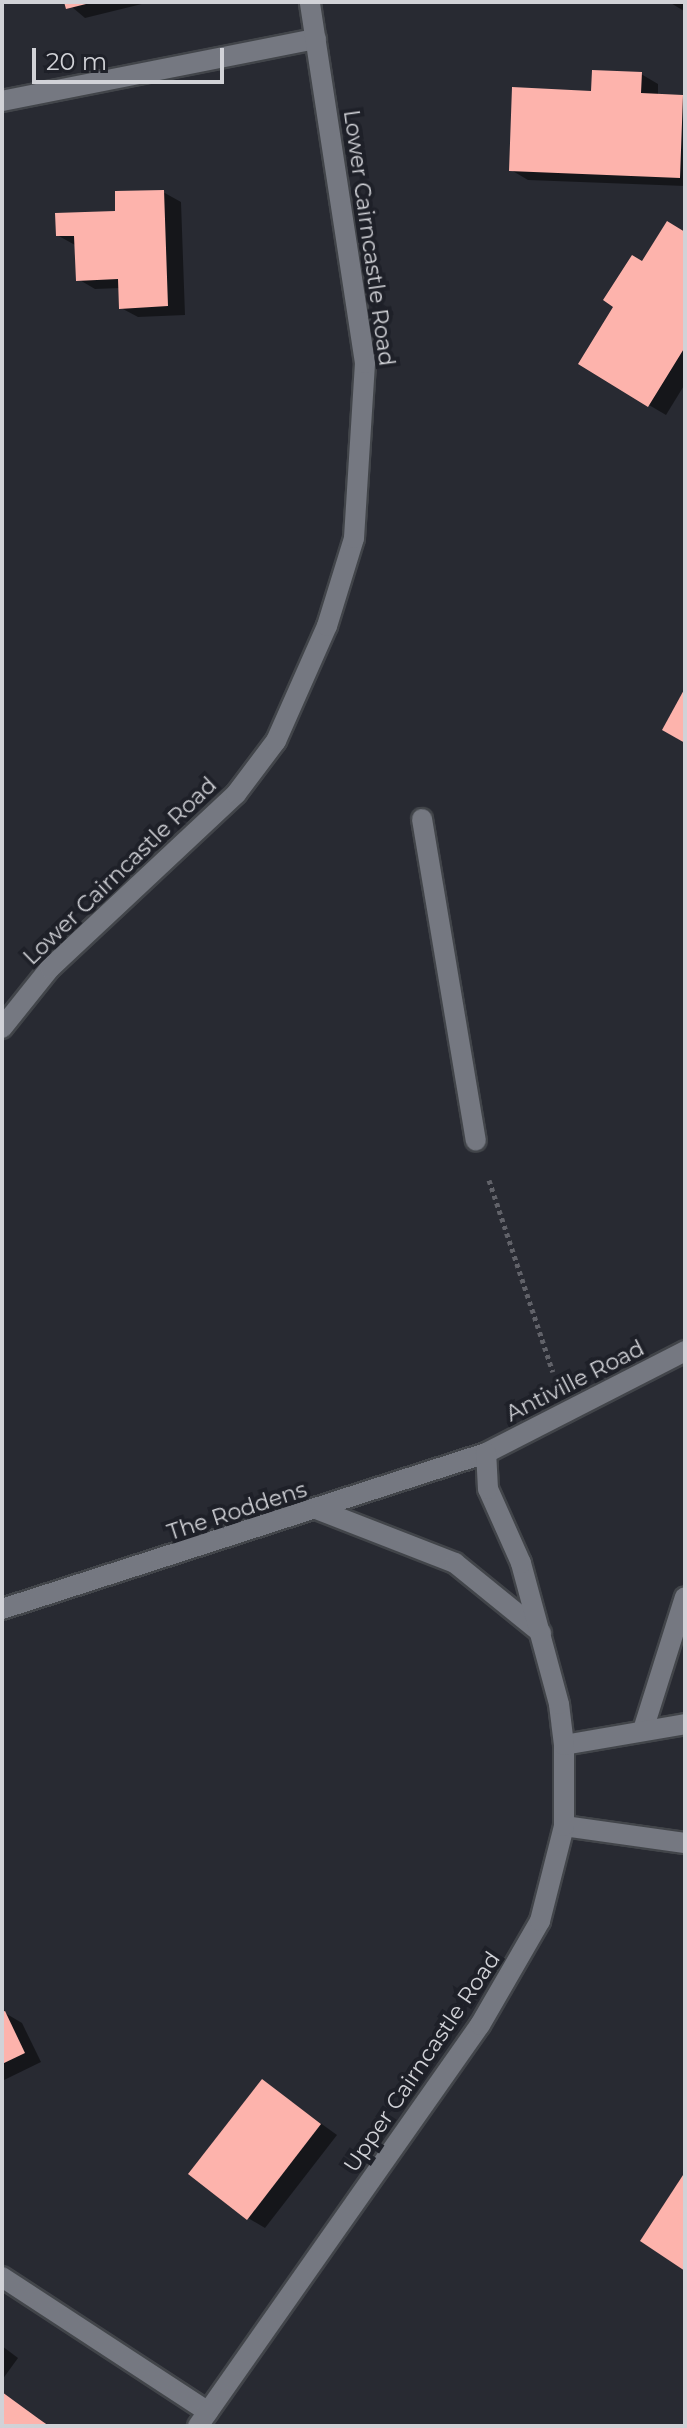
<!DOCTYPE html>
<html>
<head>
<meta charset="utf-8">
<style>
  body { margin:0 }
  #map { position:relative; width:687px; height:2428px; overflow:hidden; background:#282a32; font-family:Montserrat,sans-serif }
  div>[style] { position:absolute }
  .shadow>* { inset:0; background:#0007 }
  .building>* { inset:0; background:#fdb3ac }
  .path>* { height:5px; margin-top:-2.5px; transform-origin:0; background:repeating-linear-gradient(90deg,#616269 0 4px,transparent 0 8px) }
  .roads { filter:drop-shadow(2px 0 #42454a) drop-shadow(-2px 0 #42454a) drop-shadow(0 2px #42454a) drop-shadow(0 -2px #42454a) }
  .lane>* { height:20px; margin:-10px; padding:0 10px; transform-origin:10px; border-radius:10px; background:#757881 }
  .street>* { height:20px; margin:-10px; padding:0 10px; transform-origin:10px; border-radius:10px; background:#757881 }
  .secondary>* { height:20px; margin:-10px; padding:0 10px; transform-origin:10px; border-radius:10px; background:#757881 }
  span { translate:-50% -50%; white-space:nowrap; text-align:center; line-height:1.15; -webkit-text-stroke:8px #1e2028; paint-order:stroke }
  .street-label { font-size:22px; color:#d1d2d7 }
  .frame { position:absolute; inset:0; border:4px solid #d1d2d7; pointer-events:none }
  .scale { position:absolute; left:32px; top:48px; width:192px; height:36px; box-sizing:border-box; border:4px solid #d1d2d7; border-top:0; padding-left:10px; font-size:24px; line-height:28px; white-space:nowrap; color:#d1d2d7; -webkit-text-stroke:6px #1e2028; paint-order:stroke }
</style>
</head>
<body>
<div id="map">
  <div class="shadow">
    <i style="clip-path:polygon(66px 2px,150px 2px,85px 18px)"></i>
    <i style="clip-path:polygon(669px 2px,685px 2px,685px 11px,684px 11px)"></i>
    <i style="clip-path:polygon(641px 74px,658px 84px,658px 96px,685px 99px,685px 186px,528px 180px,511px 170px,593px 93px)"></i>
    <i style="clip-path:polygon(163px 192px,181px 202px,185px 315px,138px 317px,121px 308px,120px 288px,95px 289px,78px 279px,75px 245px,57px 235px)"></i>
    <i style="clip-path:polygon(685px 234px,685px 384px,666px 415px,649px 405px,643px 264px)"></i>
    <i style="clip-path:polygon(5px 2013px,22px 2023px,41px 2062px,2px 2081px)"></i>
    <i style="clip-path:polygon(262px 2081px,337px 2135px,265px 2228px,248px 2218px)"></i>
    <i style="clip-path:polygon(2px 2346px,18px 2358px,2px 2380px)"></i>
  </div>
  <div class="building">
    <i style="clip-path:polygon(64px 2px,90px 2px,90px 3px,66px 9px)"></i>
    <i style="clip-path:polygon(592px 70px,642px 72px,641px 93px,683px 95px,680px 178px,509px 171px,512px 87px,591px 91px)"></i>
    <i style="clip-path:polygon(164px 190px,168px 306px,119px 309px,118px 279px,76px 281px,74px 236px,56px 236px,55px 213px,115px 211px,115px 191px)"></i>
    <i style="clip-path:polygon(667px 221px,685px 232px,685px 347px,648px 407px,578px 364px,613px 307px,603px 300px,632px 255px,642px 261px)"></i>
    <i style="clip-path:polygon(685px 688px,685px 743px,662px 730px)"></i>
    <i style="clip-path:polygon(5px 2011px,25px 2053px,2px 2064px,2px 2012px)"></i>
    <i style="clip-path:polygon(262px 2079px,321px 2124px,247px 2220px,188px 2174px)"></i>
    <i style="clip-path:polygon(685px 2172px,685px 2271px,640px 2241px)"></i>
    <i style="clip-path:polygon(2px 2392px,39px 2419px,49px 2426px,2px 2426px)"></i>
  </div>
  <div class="path">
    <i style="left:489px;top:1180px;width:202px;rotate:71.6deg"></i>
  </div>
  <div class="roads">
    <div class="lane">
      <i style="left:643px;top:1730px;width:139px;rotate:-72.5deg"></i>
      <i style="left:564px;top:1745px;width:123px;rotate:-9.8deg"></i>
      <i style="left:564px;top:1826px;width:122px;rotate:8deg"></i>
      <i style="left:2px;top:2277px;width:246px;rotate:33.2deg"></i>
    </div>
    <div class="street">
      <i style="left:2px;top:101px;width:320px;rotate:-11.2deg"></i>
      <i style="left:422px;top:819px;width:326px;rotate:80.5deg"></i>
    </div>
    <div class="secondary">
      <i style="left:2px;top:1028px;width:77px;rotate:-51.3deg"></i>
      <i style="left:50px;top:968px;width:255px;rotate:-43.1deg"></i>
      <i style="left:236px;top:794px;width:66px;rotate:-53deg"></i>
      <i style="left:276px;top:741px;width:126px;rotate:-66.1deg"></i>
      <i style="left:327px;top:626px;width:92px;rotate:-72.9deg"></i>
      <i style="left:354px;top:538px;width:175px;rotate:-86.4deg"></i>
      <i style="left:365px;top:363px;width:365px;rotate:-98.7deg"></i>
      <i style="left:319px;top:1510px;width:146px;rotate:21.3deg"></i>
      <i style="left:455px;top:1563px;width:111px;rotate:39.1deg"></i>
      <i style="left:2px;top:1609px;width:509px;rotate:-17.86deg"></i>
      <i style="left:486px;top:1453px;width:224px;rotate:-27.1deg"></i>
      <i style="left:198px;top:2426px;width:490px;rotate:-54.9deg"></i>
      <i style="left:480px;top:2025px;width:120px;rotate:-60deg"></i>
      <i style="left:540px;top:1921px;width:98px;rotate:-75.8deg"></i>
      <i style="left:564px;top:1826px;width:81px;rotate:-90deg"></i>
      <i style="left:564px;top:1745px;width:41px;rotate:-97deg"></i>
      <i style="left:559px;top:1704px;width:146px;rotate:-105.1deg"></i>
      <i style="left:521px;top:1563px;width:81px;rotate:-114deg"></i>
      <i style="left:488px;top:1489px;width:36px;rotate:-93deg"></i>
    </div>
  </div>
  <div class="street-label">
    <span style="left:369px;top:238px;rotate:82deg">Lower Cairncastle Road</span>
    <span style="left:120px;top:871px;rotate:-44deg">Lower Cairncastle Road</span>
    <span style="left:575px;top:1381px;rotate:-27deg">Antiville Road</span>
    <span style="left:237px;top:1511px;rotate:-18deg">The Roddens</span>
    <span style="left:422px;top:2062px;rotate:-56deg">Upper Cairncastle Road</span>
  </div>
  <div class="frame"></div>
  <div class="scale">20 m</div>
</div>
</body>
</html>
